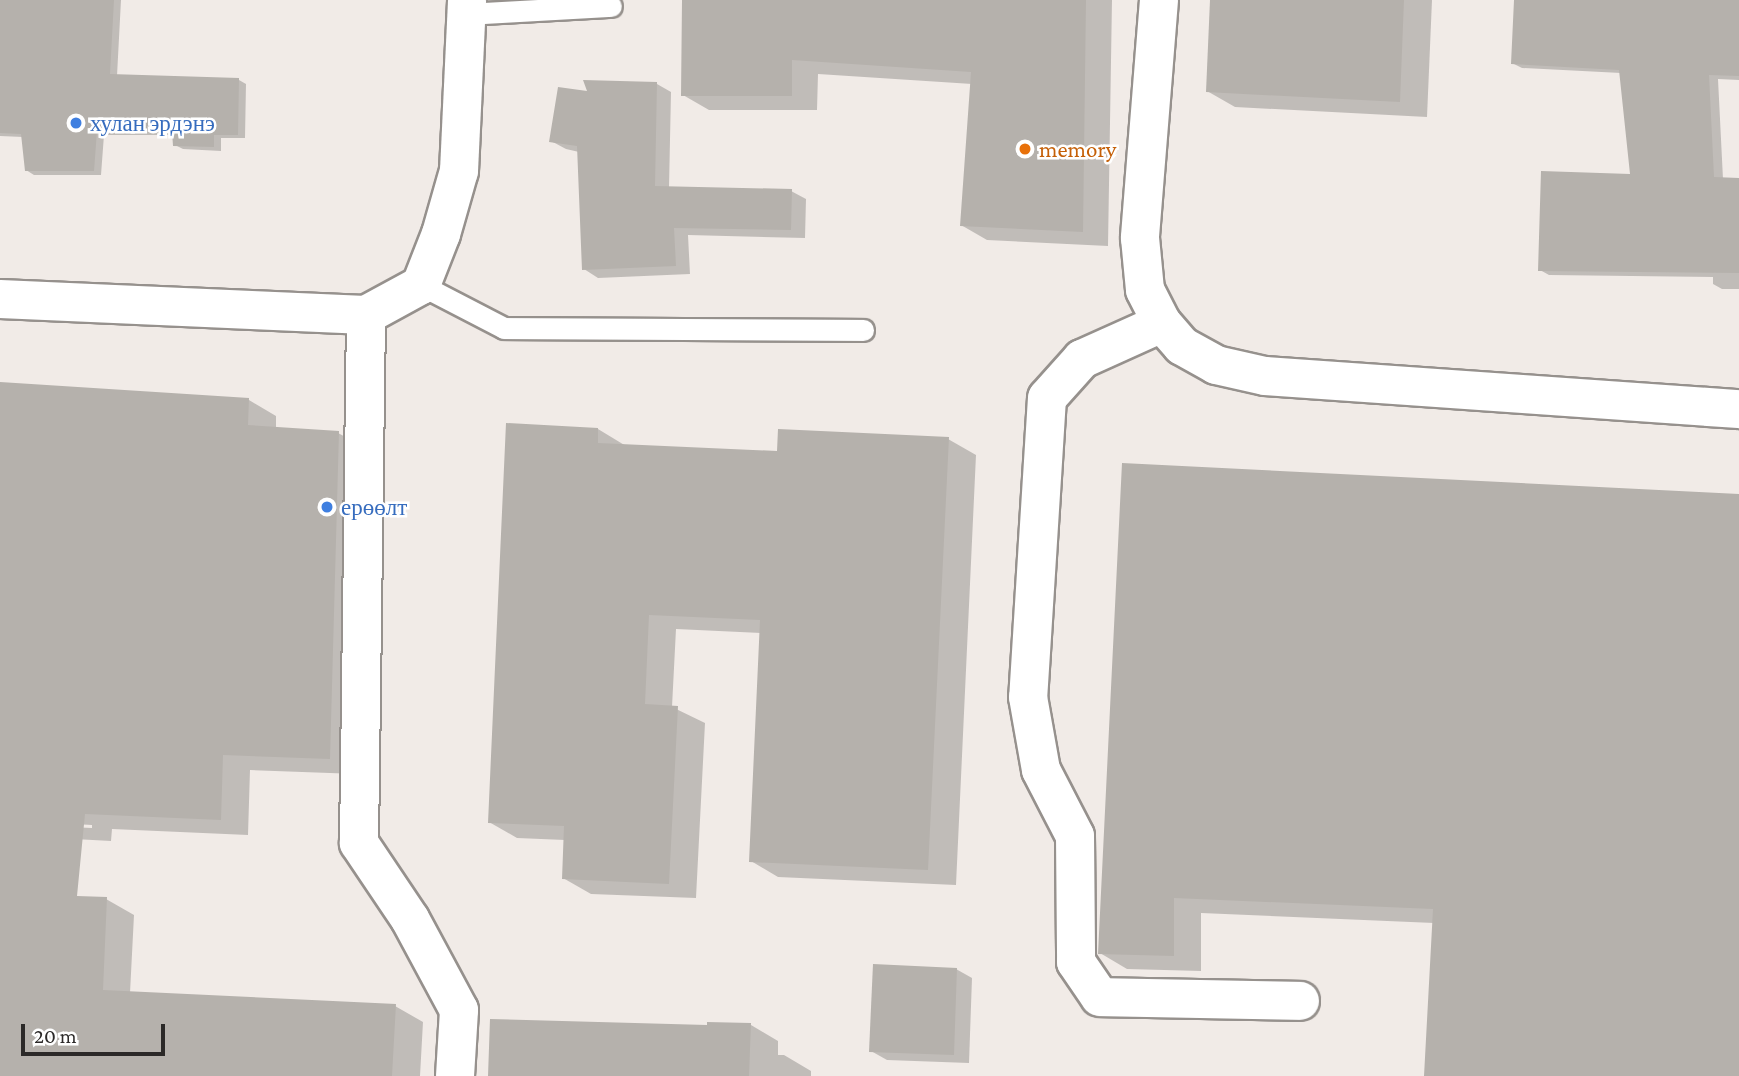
<!DOCTYPE html>
<html>
<head>
<meta charset="utf-8">
<style>
  body { margin:0 }
  #map { position:relative; width:1739px; height:1076px; overflow:hidden; background:#f1ebe7; font-family:"Crimson Pro",serif }
  div>[style] { position:absolute }
  .shadow>* { inset:0; background:#0003 }
  .building>* { inset:0; background:#b5b1ac }
  .roads { filter:drop-shadow(2px 0 #96918d) drop-shadow(-2px 0 #96918d) drop-shadow(0 2px #96918d) drop-shadow(0 -2px #96918d) }
  .service>* { height:21px; margin:-10.5px; padding:0 10.5px; transform-origin:10.5px; border-radius:10.5px; background:#fff }
  .minor>* { height:38px; margin:-19px; padding:0 19px; transform-origin:19px; border-radius:19px; background:#fff }
  .dots>* { width:19px; height:19px; translate:-50% -50%; box-sizing:border-box; border:4px solid #fff; border-radius:50% }
  span { translate:-50% -50%; white-space:nowrap; text-align:center; line-height:1.15; -webkit-text-stroke:5px #fff; paint-order:stroke }
  .shop-label { font-size:23px; color:#366cbe }
  .left { translate:0 -50%; text-align:left }
  .food-label { font-size:23px; color:#c56008 }
  .scale { position:absolute; left:21px; top:1024px; width:144px; height:32px; box-sizing:border-box; border:4px solid #2b2928; border-top:0; padding-left:9px; font-size:21px; line-height:24px; white-space:nowrap; color:#2b2928; -webkit-text-stroke:5px #fff; paint-order:stroke }
</style>
</head>
<body>
<div id="map">
  <div class="shadow">
    <i style="clip-path:polygon(0 0,121px 0,117px 76px,239px 80px,246px 84px,245px 138px,221px 138px,221px 151px,183px 149px,175px 145px,174px 135px,104px 135px,101px 175px,34px 175px,26px 170px,23px 137px,0 136px)"></i>
    <i style="clip-path:polygon(684px 0,1112px 0,1108px 246px,987px 240px,961px 225px,972px 84px,818px 74px,817px 110px,709px 110px,683px 95px)"></i>
    <i style="clip-path:polygon(1212px 0,1432px 0,1427px 117px,1235px 107px,1207px 91px)"></i>
    <i style="clip-path:polygon(1516px 0,1739px 0,1739px 80px,1718px 79px,1723px 179px,1739px 179px,1739px 289px,1722px 289px,1713px 284px,1713px 277px,1549px 275px,1540px 270px,1632px 176px,1621px 73px,1522px 68px,1512px 63px)"></i>
    <i style="clip-path:polygon(657px 84px,671px 92px,669px 188px,791px 191px,806px 199px,805px 238px,688px 235px,690px 274px,598px 278px,584px 269px,579px 152px,566px 149px,551px 141px,589px 94px)"></i>
    <i style="clip-path:polygon(0 384px,249px 400px,276px 416px,276px 428px,338px 433px,366px 448px,357px 774px,250px 770px,248px 835px,112px 829px,111px 841px,0 835px,0 824px,92px 828px,92px 825px,0 820px)"></i>
    <i style="clip-path:polygon(598px 429px,626px 446px,779px 453px,948px 439px,976px 455px,956px 885px,778px 877px,751px 861px,761px 633px,676px 629px,672px 707px,705px 723px,696px 898px,591px 894px,563px 878px,565px 840px,517px 838px,489px 822px)"></i>
    <i style="clip-path:polygon(1124px 465px,1739px 496px,1739px 1076px,1425px 1076px,1434px 923px,1201px 913px,1201px 971px,1127px 969px,1100px 953px)"></i>
    <i style="clip-path:polygon(0 895px,106px 899px,134px 915px,130px 993px,395px 1006px,423px 1022px,420px 1076px,0 1076px)"></i>
    <i style="clip-path:polygon(956px 969px,972px 978px,969px 1063px,887px 1060px,871px 1051px)"></i>
    <i style="clip-path:polygon(751px 1025px,778px 1041px,778px 1055px,784px 1055px,811px 1071px,811px 1076px,490px 1076px,709px 1027px)"></i>
  </div>
  <div class="building">
    <i style="clip-path:polygon(0 0,114px 0,110px 74px,239px 78px,238px 135px,214px 135px,214px 147px,173px 146px,172px 131px,97px 131px,94px 171px,25px 171px,21px 134px,0 133px)"></i>
    <i style="clip-path:polygon(682px 0,1086px 0,1083px 232px,960px 226px,971px 72px,792px 60px,792px 96px,681px 96px)"></i>
    <i style="clip-path:polygon(1210px 0,1404px 0,1400px 102px,1206px 92px)"></i>
    <i style="clip-path:polygon(1514px 0,1739px 0,1739px 76px,1709px 75px,1714px 177px,1739px 178px,1739px 273px,1538px 271px,1541px 171px,1630px 174px,1619px 70px,1511px 64px)"></i>
    <i style="clip-path:polygon(583px 80px,657px 82px,655px 186px,792px 189px,791px 230px,674px 228px,676px 266px,582px 270px,577px 146px,549px 142px,558px 87px,587px 91px)"></i>
    <i style="clip-path:polygon(0 382px,249px 398px,248px 425px,339px 431px,330px 759px,223px 755px,221px 820px,85px 814px,77px 896px,107px 897px,103px 990px,396px 1004px,392px 1076px,0 1076px)"></i>
    <i style="clip-path:polygon(506px 423px,598px 428px,598px 443px,777px 451px,778px 429px,949px 437px,928px 870px,749px 862px,760px 620px,649px 615px,645px 704px,678px 706px,669px 884px,562px 879px,564px 826px,488px 823px)"></i>
    <i style="clip-path:polygon(1122px 463px,1739px 494px,1739px 1076px,1424px 1076px,1433px 909px,1174px 898px,1174px 956px,1098px 954px)"></i>
    <i style="clip-path:polygon(873px 964px,957px 968px,954px 1055px,869px 1052px)"></i>
    <i style="clip-path:polygon(490px 1019px,707px 1025px,707px 1022px,751px 1023px,749px 1076px,488px 1076px)"></i>
  </div>
  <div class="roads">
    <div class="service">
      <i style="left:467px;top:14px;width:144px;rotate:-3.2deg"></i>
      <i style="left:421px;top:285px;width:93px;rotate:27.4deg"></i>
      <i style="left:504px;top:328px;width:359px;rotate:0.3deg"></i>
    </div>
    <div class="minor">
      <i style="left:1159px;top:0;width:239px;rotate:94.6deg"></i>
      <i style="left:1140px;top:238px;width:52px;rotate:84.5deg"></i>
      <i style="left:1145px;top:290px;width:37px;rotate:63deg"></i>
      <i style="left:1162px;top:323px;width:30px;rotate:49deg"></i>
      <i style="left:1182px;top:346px;width:39px;rotate:29deg"></i>
      <i style="left:1216px;top:365px;width:50px;rotate:12.7deg"></i>
      <i style="left:1265px;top:376px;width:475px;rotate:4deg"></i>
      <i style="left:0;top:299px;width:366px;rotate:2.5deg"></i>
      <i style="left:1162px;top:323px;width:88px;rotate:155.8deg"></i>
      <i style="left:1082px;top:359px;width:52px;rotate:131.9deg"></i>
      <i style="left:1047px;top:398px;width:300px;rotate:93.6deg"></i>
      <i style="left:1028px;top:697px;width:74px;rotate:79.9deg"></i>
      <i style="left:1041px;top:770px;width:74px;rotate:62.7deg"></i>
      <i style="left:1075px;top:836px;width:126px;rotate:89.5deg"></i>
      <i style="left:1076px;top:962px;width:42px;rotate:55.6deg"></i>
      <i style="left:1100px;top:997px;width:200px;rotate:1.1deg"></i>
      <i style="left:455px;top:1076px;width:66px;rotate:-86.5deg"></i>
      <i style="left:459px;top:1010px;width:103px;rotate:-118.3deg"></i>
      <i style="left:410px;top:919px;width:92px;rotate:-123.9deg"></i>
      <i style="left:359px;top:843px;width:528px;rotate:-89.24deg"></i>
      <i style="left:366px;top:315px;width:63px;rotate:-28.6deg"></i>
      <i style="left:421px;top:285px;width:55px;rotate:-68.6deg"></i>
      <i style="left:441px;top:234px;width:66px;rotate:-74.1deg"></i>
      <i style="left:459px;top:171px;width:171px;rotate:-87.3deg"></i>
    </div>
  </div>
  <div class="dots">
    <i style="left:76px;top:123px;background:#3f7fe0"></i>
    <i style="left:1025px;top:149px;background:#e8710a"></i>
    <i style="left:327px;top:507px;background:#3f7fe0"></i>
  </div>
  <div class="shop-label">
    <span class="left" style="left:90px;top:123px">хулан эрдэнэ</span>
    <span class="left" style="left:341px;top:507px">ерөөлт</span>
  </div>
  <div class="food-label">
    <span class="left" style="left:1039px;top:149px">memory</span>
  </div>
  <div class="scale">20 m</div>
</div>
</body>
</html>
